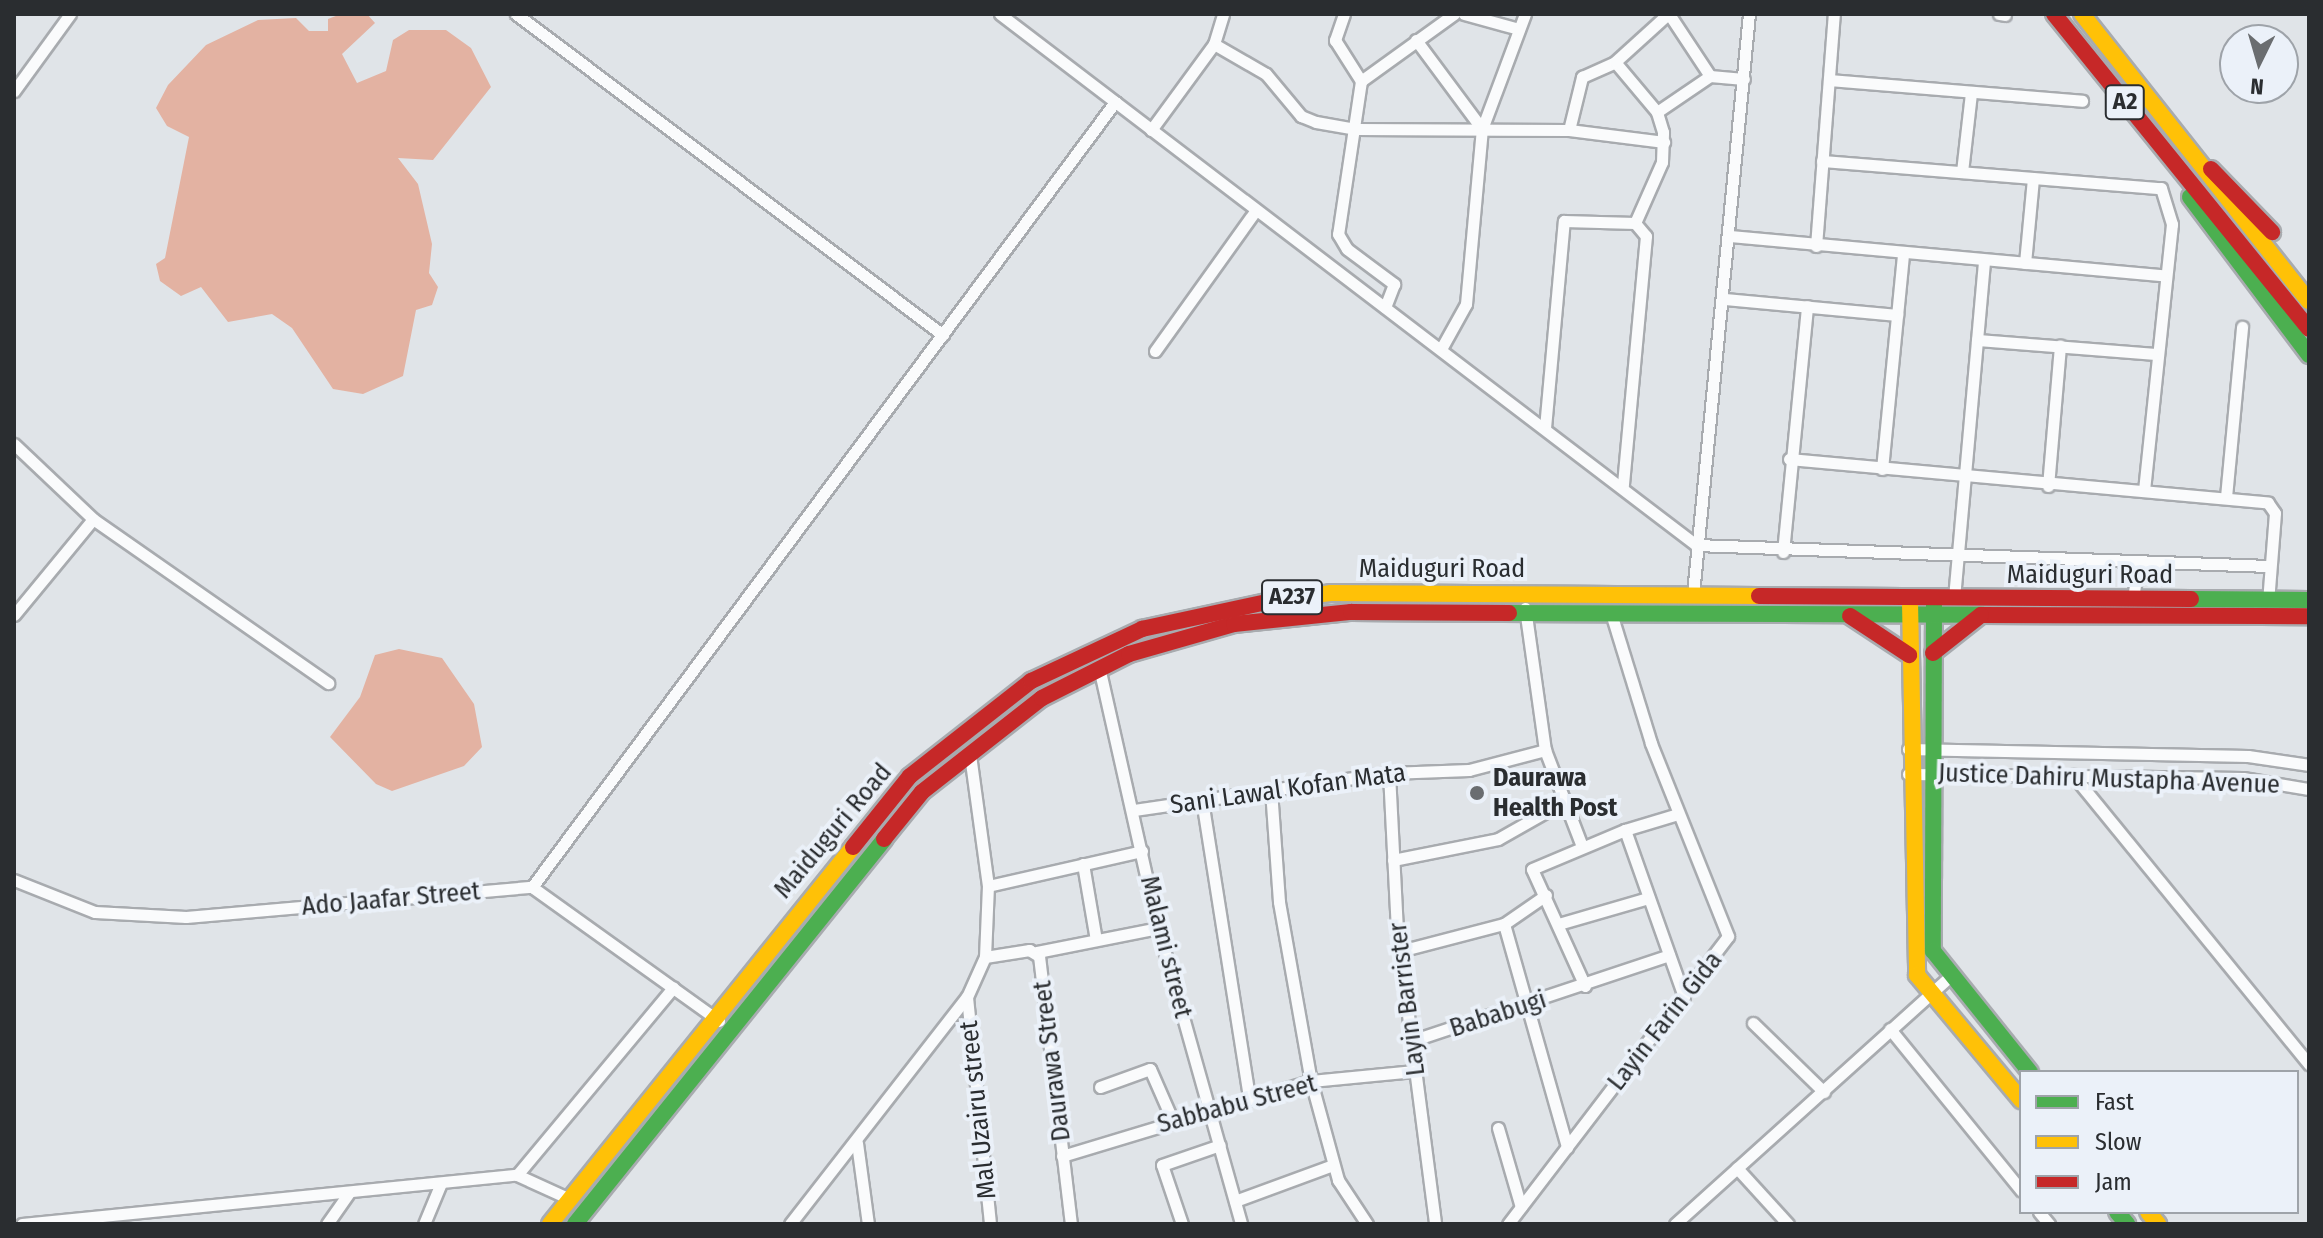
<!DOCTYPE html>
<html>
<head>
<meta charset="utf-8">
<style>
  body { margin:0 }
  #map { position:relative; width:2323px; height:1238px; overflow:hidden; background:#e0e4e8; font-family:"Fira Sans Condensed",sans-serif }
  div>[style] { position:absolute }
  .water>* { inset:0; background:#e3b2a2 }
  .roads { filter:drop-shadow(2px 0 #a8abaf) drop-shadow(-2px 0 #a8abaf) drop-shadow(0 2px #a8abaf) drop-shadow(0 -2px #a8abaf) }
  .street>* { height:11px; margin:-5.5px; padding:0 5.5px; transform-origin:5.5px; border-radius:5.5px; background:#fafbfc }
  .fast>* { height:16px; margin:-8px; padding:0 8px; transform-origin:8px; border-radius:8px; background:#4caf50 }
  .slow>* { height:16px; margin:-8px; padding:0 8px; transform-origin:8px; border-radius:8px; background:#ffc107 }
  .jam>* { height:16px; margin:-8px; padding:0 8px; transform-origin:8px; border-radius:8px; background:#c62828 }
  .dots>* { width:22px; height:22px; translate:-50% -50%; box-sizing:border-box; border:4px solid #ebf1f9; border-radius:50% }
  span { translate:-50% -50%; white-space:nowrap; text-align:center; line-height:1.15; -webkit-text-stroke:8px #ebf1f9; paint-order:stroke }
  .shield-label span { padding:2px 6px; background:#ebf1f9; border:2px solid; border-radius:6px; -webkit-text-stroke-width:0 }
  .shield-label { font-size:24px; color:#2a2d30; font-weight:700 }
  .street-label { font-size:26px; color:#2a2d30 }
  .poi-label { font-size:26px; color:#2a2d30; font-weight:700 }
  .left { translate:0 -50%; text-align:left }
  .frame { position:absolute; inset:0; border:16px solid #2a2d30; pointer-events:none }
  .legend { position:absolute; left:2019px; top:1070px; width:280px; height:144px; box-sizing:border-box; background:#ebf1f9; border:2px solid #9ea3a9; margin:0; padding:10px 14px; list-style:none; font-size:24px; color:#2a2d30 }
  .legend li { display:flex; align-items:center; gap:16px; height:40px }
  .legend b { width:40px; border:2px solid #9ea3a9 }
  .north { position:absolute; left:2219px; top:24px; width:80px; height:80px; box-sizing:border-box; background:#ebf1f9; border:2px solid #9ea3a9; border-radius:50%; rotate:185deg; font-size:22px; font-weight:700; line-height:32px; text-align:center; color:#2a2d30 }
  .north::after { content:''; display:block; margin:auto; width:28px; height:36px; background:#6a6d70; clip-path:polygon(50% 0,100% 100%,50% 72%,0 100%) }
</style>
</head>
<body>
<div id="map">
  <div class="water">
    <i style="clip-path:polygon(341px 14px,367px 14px,375px 23px,342px 54px,357px 83px,386px 71px,393px 40px,409px 30px,446px 30px,471px 48px,491px 87px,433px 160px,398px 158px,418px 184px,432px 244px,429px 273px,438px 287px,432px 305px,416px 310px,403px 376px,363px 394px,333px 389px,292px 328px,272px 314px,228px 322px,201px 287px,181px 296px,160px 281px,156px 264px,165px 258px,189px 137px,167px 126px,156px 108px,168px 85px,206px 45px,258px 20px,296px 18px,309px 31px,328px 31px,328px 19px)"></i>
    <i style="clip-path:polygon(399px 649px,442px 658px,474px 704px,482px 747px,464px 766px,392px 791px,376px 784px,330px 737px,360px 697px,375px 655px)"></i>
  </div>
  <div class="roads">
    <div class="street">
      <i style="left:516px;top:14px;width:534px;rotate:36.93deg"></i>
      <i style="left:1000px;top:14px;width:875px;rotate:37.34deg"></i>
      <i style="left:1696px;top:545px;width:572px;rotate:2.1deg"></i>
      <i style="left:1344px;top:14px;width:28px;rotate:109deg"></i>
      <i style="left:1335px;top:40px;width:49px;rotate:57.6deg"></i>
      <i style="left:1361px;top:81px;width:155px;rotate:98.5deg"></i>
      <i style="left:1338px;top:234px;width:17px;rotate:59deg"></i>
      <i style="left:1347px;top:249px;width:59px;rotate:36.7deg"></i>
      <i style="left:1394px;top:284px;width:25px;rotate:111deg"></i>
      <i style="left:1464px;top:14px;width:57px;rotate:15.3deg"></i>
      <i style="left:1669px;top:14px;width:74px;rotate:56.5deg"></i>
      <i style="left:1710px;top:76px;width:34px;rotate:5deg"></i>
      <i style="left:1999px;top:14px;width:6px;rotate:9deg"></i>
      <i style="left:1416px;top:40px;width:111px;rotate:53.4deg"></i>
      <i style="left:1214px;top:44px;width:60px;rotate:30deg"></i>
      <i style="left:1266px;top:74px;width:55px;rotate:50.2deg"></i>
      <i style="left:1301px;top:116px;width:16px;rotate:22deg"></i>
      <i style="left:1316px;top:122px;width:41px;rotate:9.9deg"></i>
      <i style="left:1356px;top:129px;width:213px;rotate:0.3deg"></i>
      <i style="left:1569px;top:130px;width:96px;rotate:7.2deg"></i>
      <i style="left:1829px;top:80px;width:254px;rotate:4.7deg"></i>
      <i style="left:1361px;top:81px;width:115px;rotate:-35.8deg"></i>
      <i style="left:14px;top:91px;width:95px;rotate:-54deg"></i>
      <i style="left:1657px;top:112px;width:64px;rotate:-34.2deg"></i>
      <i style="left:1151px;top:130px;width:107px;rotate:-53.8deg"></i>
      <i style="left:1214px;top:44px;width:31px;rotate:-73deg"></i>
      <i style="left:1569px;top:130px;width:55px;rotate:-76.2deg"></i>
      <i style="left:1582px;top:77px;width:36px;rotate:-24deg"></i>
      <i style="left:1822px;top:161px;width:340px;rotate:4.6deg"></i>
      <i style="left:2161px;top:188px;width:38px;rotate:73deg"></i>
      <i style="left:2172px;top:224px;width:268px;rotate:96deg"></i>
      <i style="left:1962px;top:172px;width:80px;rotate:-83.5deg"></i>
      <i style="left:1635px;top:223px;width:67px;rotate:-66.1deg"></i>
      <i style="left:1662px;top:162px;width:30px;rotate:-88deg"></i>
      <i style="left:1663px;top:132px;width:21px;rotate:-107deg"></i>
      <i style="left:1657px;top:112px;width:65px;rotate:-130deg"></i>
      <i style="left:1615px;top:62px;width:72px;rotate:-42.2deg"></i>
      <i style="left:1730px;top:236px;width:434px;rotate:5.2deg"></i>
      <i style="left:1816px;top:246px;width:233px;rotate:-85.6deg"></i>
      <i style="left:2025px;top:263px;width:85px;rotate:-84.6deg"></i>
      <i style="left:1725px;top:299px;width:173px;rotate:5.3deg"></i>
      <i style="left:1977px;top:340px;width:180px;rotate:4.5deg"></i>
      <i style="left:1441px;top:349px;width:51px;rotate:-60.9deg"></i>
      <i style="left:1466px;top:304px;width:176px;rotate:-84.8deg"></i>
      <i style="left:1482px;top:129px;width:123px;rotate:-69.5deg"></i>
      <i style="left:1155px;top:351px;width:173px;rotate:-54.4deg"></i>
      <i style="left:1545px;top:428px;width:208px;rotate:-84.8deg"></i>
      <i style="left:1564px;top:221px;width:71px;rotate:1.6deg"></i>
      <i style="left:1635px;top:223px;width:17px;rotate:50deg"></i>
      <i style="left:1646px;top:236px;width:251px;rotate:95.3deg"></i>
      <i style="left:14px;top:444px;width:109px;rotate:43.5deg"></i>
      <i style="left:93px;top:519px;width:287px;rotate:34.9deg"></i>
      <i style="left:1789px;top:459px;width:481px;rotate:5.2deg"></i>
      <i style="left:2268px;top:503px;width:12px;rotate:55deg"></i>
      <i style="left:2275px;top:513px;width:88px;rotate:94.5deg"></i>
      <i style="left:1882px;top:469px;width:217px;rotate:-84.4deg"></i>
      <i style="left:2048px;top:486px;width:141px;rotate:-85.1deg"></i>
      <i style="left:2226px;top:497px;width:171px;rotate:-84.6deg"></i>
      <i style="left:1783px;top:552px;width:247px;rotate:-84.4deg"></i>
      <i style="left:1693px;top:594px;width:583px;rotate:-84.49deg"></i>
      <i style="left:1954px;top:598px;width:339px;rotate:-84.9deg"></i>
      <i style="left:2133px;top:598px;width:32px;rotate:-81deg"></i>
      <i style="left:1525px;top:608px;width:143px;rotate:82deg"></i>
      <i style="left:1545px;top:750px;width:101px;rotate:69deg"></i>
      <i style="left:14px;top:615px;width:124px;rotate:-50.5deg"></i>
      <i style="left:1099px;top:667px;width:268px;rotate:77.3deg"></i>
      <i style="left:1158px;top:928px;width:307px;rotate:74.3deg"></i>
      <i style="left:1908px;top:749px;width:340px;rotate:1.2deg"></i>
      <i style="left:2248px;top:756px;width:62px;rotate:8.4deg"></i>
      <i style="left:1389px;top:773px;width:157px;rotate:87.1deg"></i>
      <i style="left:1397px;top:930px;width:296px;rotate:82.6deg"></i>
      <i style="left:1908px;top:774px;width:335px;rotate:0.7deg"></i>
      <i style="left:2243px;top:778px;width:67px;rotate:9.5deg"></i>
      <i style="left:2073px;top:775px;width:373px;rotate:50.8deg"></i>
      <i style="left:1271px;top:790px;width:112px;rotate:85.9deg"></i>
      <i style="left:1279px;top:902px;width:182px;rotate:79.9deg"></i>
      <i style="left:1311px;top:1081px;width:103px;rotate:74.7deg"></i>
      <i style="left:1338px;top:1180px;width:53px;rotate:56.6deg"></i>
      <i style="left:1202px;top:800px;width:302px;rotate:81deg"></i>
      <i style="left:1134px;top:810px;width:258px;rotate:-8.3deg"></i>
      <i style="left:1389px;top:773px;width:80px;rotate:-2.1deg"></i>
      <i style="left:1469px;top:770px;width:79px;rotate:-14.7deg"></i>
      <i style="left:1625px;top:830px;width:55px;rotate:-16.8deg"></i>
      <i style="left:1393px;top:860px;width:107px;rotate:-11.3deg"></i>
      <i style="left:1498px;top:839px;width:75px;rotate:-29.6deg"></i>
      <i style="left:1083px;top:864px;width:77px;rotate:80.3deg"></i>
      <i style="left:14px;top:880px;width:87px;rotate:21.6deg"></i>
      <i style="left:95px;top:912px;width:91px;rotate:3.1deg"></i>
      <i style="left:186px;top:917px;width:347px;rotate:-5deg"></i>
      <i style="left:532px;top:887px;width:230px;rotate:35.6deg"></i>
      <i style="left:988px;top:886px;width:158px;rotate:-12.8deg"></i>
      <i style="left:532px;top:887px;width:978px;rotate:-53.4deg"></i>
      <i style="left:1562px;top:923px;width:90px;rotate:-16.2deg"></i>
      <i style="left:1504px;top:924px;width:232px;rotate:74.2deg"></i>
      <i style="left:1400px;top:951px;width:107px;rotate:-14.6deg"></i>
      <i style="left:1504px;top:924px;width:51px;rotate:-34.6deg"></i>
      <i style="left:1037px;top:952px;width:123px;rotate:-11.2deg"></i>
      <i style="left:985px;top:957px;width:45px;rotate:-9deg"></i>
      <i style="left:1029px;top:950px;width:12px;rotate:31deg"></i>
      <i style="left:1039px;top:956px;width:270px;rotate:83.2deg"></i>
      <i style="left:1585px;top:986px;width:128px;rotate:-114.4deg"></i>
      <i style="left:1532px;top:869px;width:101px;rotate:-22.8deg"></i>
      <i style="left:1625px;top:830px;width:177px;rotate:70.5deg"></i>
      <i style="left:967px;top:997px;width:228px;rotate:84.2deg"></i>
      <i style="left:1753px;top:1023px;width:99px;rotate:44.2deg"></i>
      <i style="left:1890px;top:1029px;width:208px;rotate:50.9deg"></i>
      <i style="left:1411px;top:1041px;width:272px;rotate:-18.4deg"></i>
      <i style="left:1100px;top:1087px;width:53px;rotate:-19.8deg"></i>
      <i style="left:1150px;top:1069px;width:55px;rotate:66.3deg"></i>
      <i style="left:1498px;top:1128px;width:82px;rotate:73.8deg"></i>
      <i style="left:857px;top:1143px;width:82px;rotate:82.3deg"></i>
      <i style="left:1062px;top:1156px;width:260px;rotate:-16.8deg"></i>
      <i style="left:1311px;top:1081px;width:104px;rotate:-5.5deg"></i>
      <i style="left:1737px;top:1168px;width:76px;rotate:47.7deg"></i>
      <i style="left:517px;top:1175px;width:244px;rotate:-50.2deg"></i>
      <i style="left:1235px;top:1201px;width:104px;rotate:-20.2deg"></i>
      <i style="left:2039px;top:1212px;width:16px;rotate:50deg"></i>
      <i style="left:22px;top:1224px;width:497px;rotate:-5.7deg"></i>
      <i style="left:517px;top:1175px;width:58px;rotate:24.4deg"></i>
      <i style="left:327px;top:1224px;width:39px;rotate:-55deg"></i>
      <i style="left:424px;top:1224px;width:44px;rotate:-67.5deg"></i>
      <i style="left:790px;top:1224px;width:288px;rotate:-52.1deg"></i>
      <i style="left:967px;top:997px;width:44px;rotate:-65.8deg"></i>
      <i style="left:985px;top:957px;width:71px;rotate:-87.6deg"></i>
      <i style="left:988px;top:886px;width:133px;rotate:-97.8deg"></i>
      <i style="left:1182px;top:1224px;width:62px;rotate:-108.7deg"></i>
      <i style="left:1162px;top:1165px;width:61px;rotate:-19deg"></i>
      <i style="left:1508px;top:1224px;width:362px;rotate:-52.6deg"></i>
      <i style="left:1728px;top:936px;width:208px;rotate:-111.8deg"></i>
      <i style="left:1651px;top:743px;width:136px;rotate:-107.1deg"></i>
      <i style="left:1675px;top:1224px;width:370px;rotate:-42deg"></i>
    </div>
    <div class="fast">
      <i style="left:2190px;top:197px;width:198px;rotate:53deg"></i>
      <i style="left:2191px;top:599px;width:118px;rotate:0.5deg"></i>
      <i style="left:1934px;top:604px;width:347px;rotate:90.2deg"></i>
      <i style="left:1933px;top:951px;width:155px;rotate:51.3deg"></i>
      <i style="left:1509px;top:613px;width:472px;rotate:0.2deg"></i>
      <i style="left:2117px;top:1212px;width:16px;rotate:50deg"></i>
      <i style="left:575px;top:1224px;width:494px;rotate:-51.2deg"></i>
    </div>
    <div class="slow">
      <i style="left:2082px;top:14px;width:366px;rotate:51.7deg"></i>
      <i style="left:1281px;top:599px;width:50px;rotate:-6.8deg"></i>
      <i style="left:1331px;top:593px;width:428px;rotate:0.4deg"></i>
      <i style="left:1910px;top:602px;width:373px;rotate:88.9deg"></i>
      <i style="left:1917px;top:975px;width:163px;rotate:50.2deg"></i>
      <i style="left:2148px;top:1212px;width:16px;rotate:50deg"></i>
      <i style="left:550px;top:1224px;width:484px;rotate:-51.2deg"></i>
    </div>
    <div class="jam">
      <i style="left:2054px;top:14px;width:405px;rotate:51deg"></i>
      <i style="left:2211px;top:169px;width:88px;rotate:45.9deg"></i>
      <i style="left:1759px;top:596px;width:432px;rotate:0.4deg"></i>
      <i style="left:1981px;top:615px;width:328px;rotate:0.2deg"></i>
      <i style="left:1850px;top:616px;width:71px;rotate:33.5deg"></i>
      <i style="left:1933px;top:653px;width:61px;rotate:-38.4deg"></i>
      <i style="left:884px;top:839px;width:60px;rotate:-51deg"></i>
      <i style="left:922px;top:792px;width:152px;rotate:-38.1deg"></i>
      <i style="left:1042px;top:698px;width:97px;rotate:-26.8deg"></i>
      <i style="left:1129px;top:654px;width:109px;rotate:-15.9deg"></i>
      <i style="left:1234px;top:624px;width:118px;rotate:-5.9deg"></i>
      <i style="left:1351px;top:612px;width:158px;rotate:0.4deg"></i>
      <i style="left:853px;top:847px;width:91px;rotate:-51.2deg"></i>
      <i style="left:910px;top:776px;width:154px;rotate:-38.1deg"></i>
      <i style="left:1031px;top:681px;width:123px;rotate:-25.1deg"></i>
      <i style="left:1142px;top:629px;width:142px;rotate:-12.2deg"></i>
    </div>
  </div>
  <div class="dots">
    <i style="left:1477px;top:793px;background:#6a6d70"></i>
  </div>
  <div class="shield-label">
    <span style="left:2125px;top:102px">A2</span>
    <span style="left:1292px;top:597px">A237</span>
  </div>
  <div class="street-label">
    <span style="left:1442px;top:569px">Maiduguri Road</span>
    <span style="left:2090px;top:575px">Maiduguri Road</span>
    <span style="left:2109px;top:779px;rotate:2deg">Justice Dahiru Mustapha Avenue</span>
    <span style="left:1288px;top:789px;rotate:-8deg">Sani Lawal Kofan Mata</span>
    <span style="left:833px;top:831px;rotate:-50deg">Maiduguri Road</span>
    <span style="left:391px;top:899px;rotate:-5deg">Ado Jaafar Street</span>
    <span style="left:1166px;top:947px;rotate:76deg">Malami street</span>
    <span style="left:1407px;top:999px;rotate:-97deg">Layin Barrister</span>
    <span style="left:1498px;top:1014px;rotate:-18deg">Bababugi</span>
    <span style="left:1665px;top:1021px;rotate:-52deg">Layin Farin Gida</span>
    <span style="left:1052px;top:1061px;rotate:-97deg">Daurawa Street</span>
    <span style="left:1237px;top:1104px;rotate:-15deg">Sabbabu Street</span>
    <span style="left:978px;top:1110px;rotate:-96deg">Mal Uzairu street</span>
  </div>
  <div class="poi-label">
    <span class="left" style="left:1493px;top:793px">Daurawa<br>Health Post</span>
  </div>
  <div class="frame"></div>
  <ul class="legend">
  <li><b style="height:10px;background:#4caf50"></b>Fast</li>
  <li><b style="height:10px;background:#ffc107"></b>Slow</li>
  <li><b style="height:10px;background:#c62828"></b>Jam</li>
  </ul>
  <div class="north">N</div>
</div>
</body>
</html>
